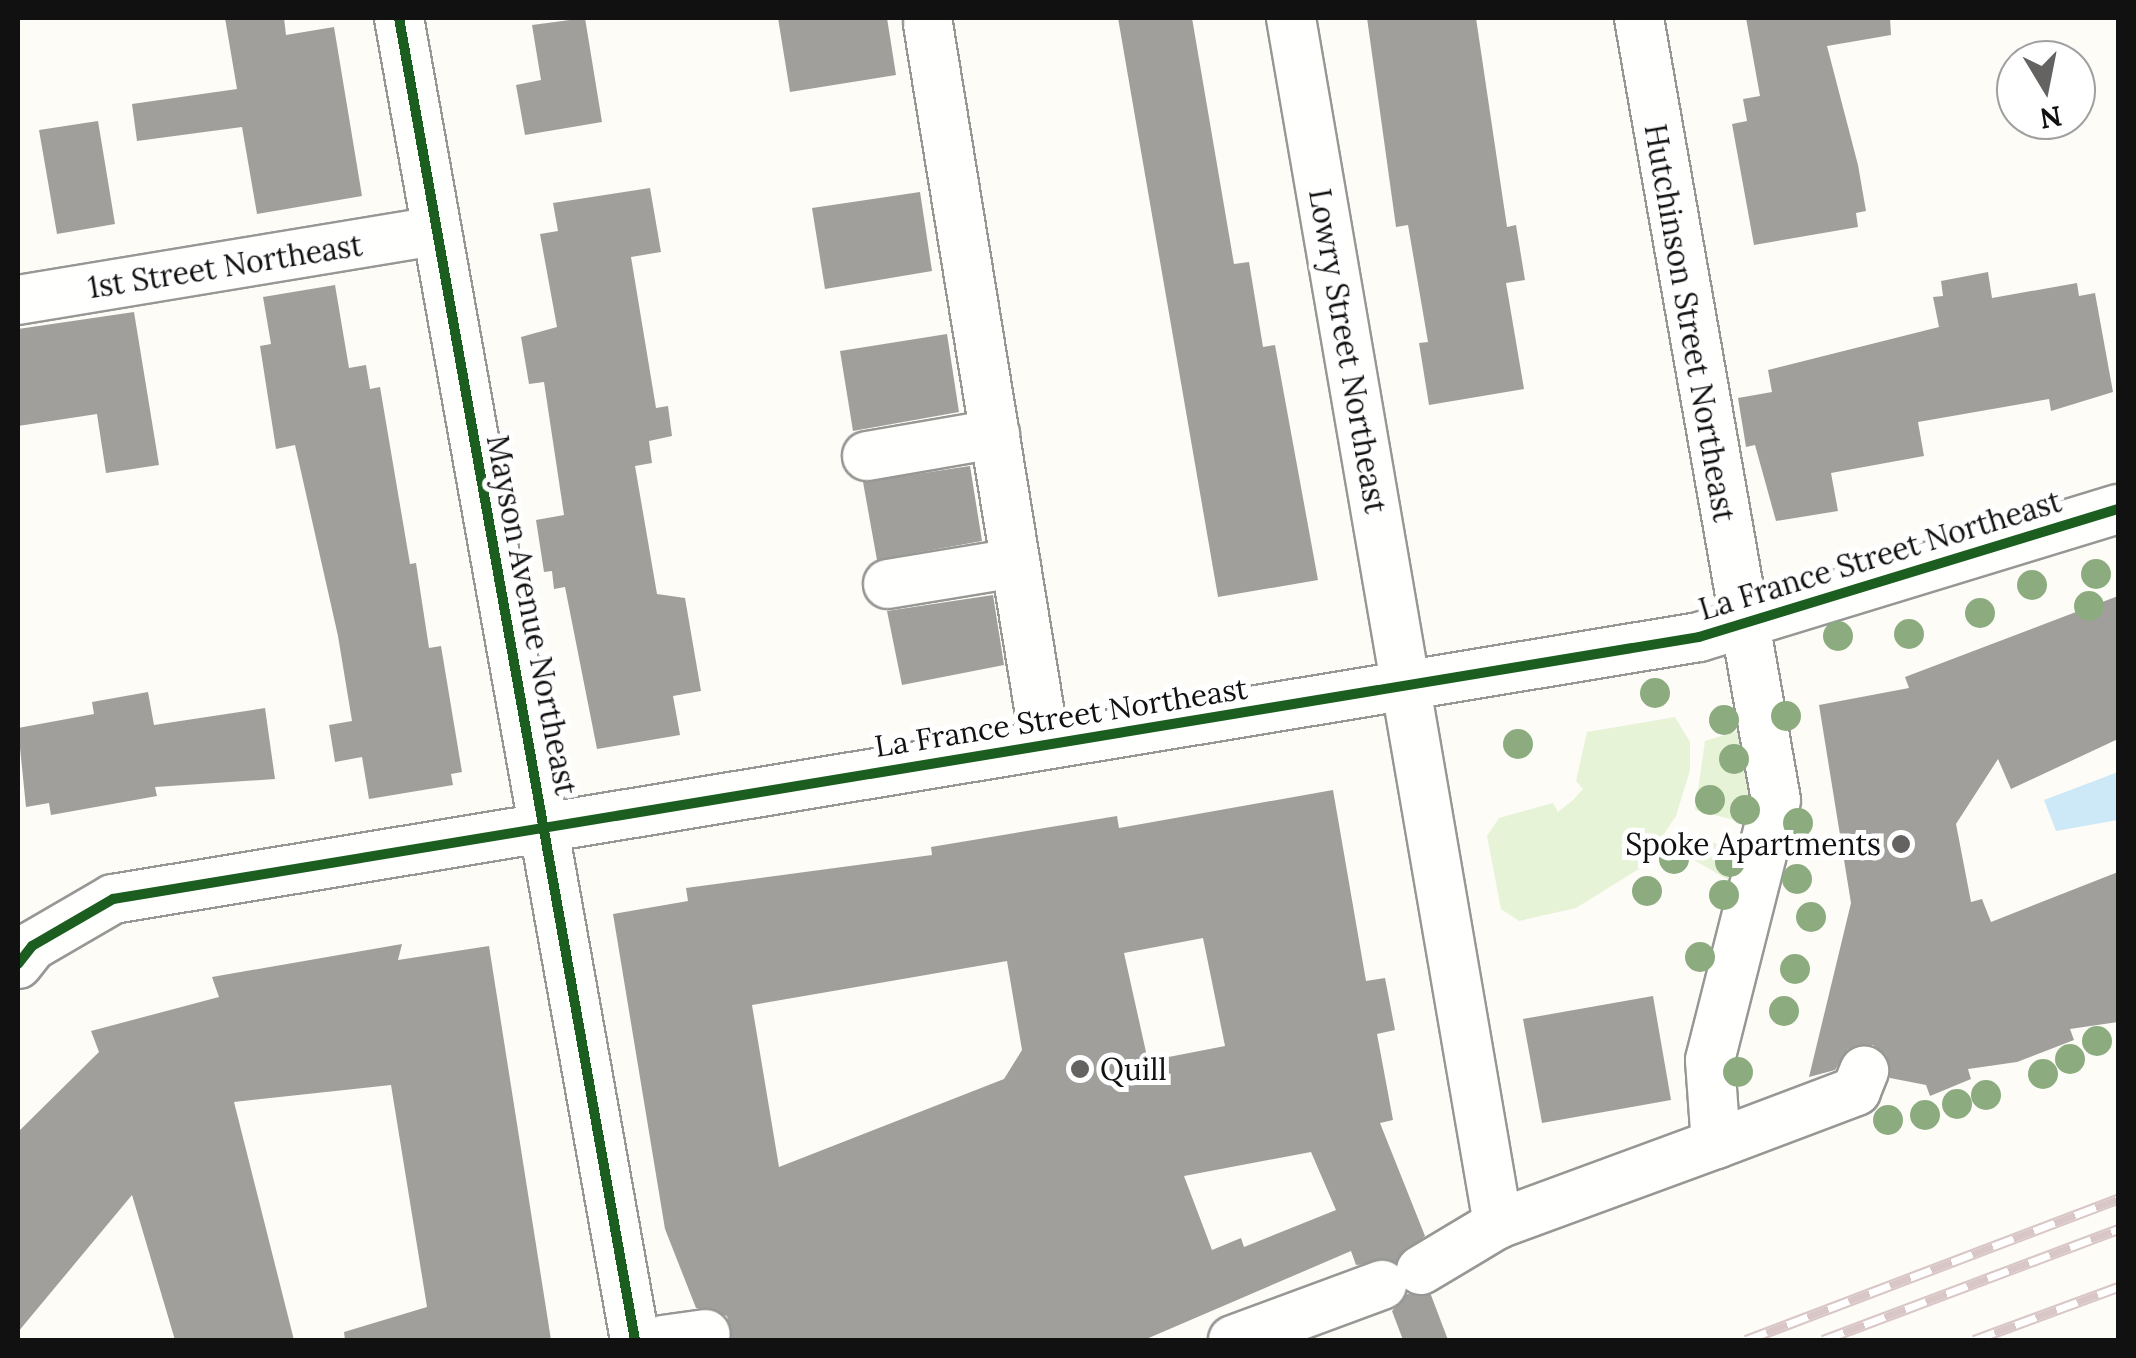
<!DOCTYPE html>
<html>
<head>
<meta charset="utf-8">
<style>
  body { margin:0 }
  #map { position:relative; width:2136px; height:1358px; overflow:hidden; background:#fdfcf7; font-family:Lora,serif }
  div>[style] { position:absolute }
  .green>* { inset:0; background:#e7f3d7 }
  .water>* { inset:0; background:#cde8f7 }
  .building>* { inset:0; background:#a19f9c }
  .roads { filter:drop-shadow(2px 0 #979795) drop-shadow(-2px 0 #979795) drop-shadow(0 2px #979795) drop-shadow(0 -2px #979795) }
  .minor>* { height:48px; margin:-24px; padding:0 24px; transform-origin:24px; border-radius:24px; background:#fffffe }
  .rail>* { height:11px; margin-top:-5.5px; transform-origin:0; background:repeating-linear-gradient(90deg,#fff 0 22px,#d9c6c7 0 44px); box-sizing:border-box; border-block:2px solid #d9c6c7 }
  .cycleway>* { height:10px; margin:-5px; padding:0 5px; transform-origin:5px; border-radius:5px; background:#1b5e20 }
  .trees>* { width:30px; height:30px; margin:-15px; border-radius:50%; background:#8cac80 }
  .dots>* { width:28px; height:28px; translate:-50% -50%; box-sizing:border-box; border:5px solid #fff; border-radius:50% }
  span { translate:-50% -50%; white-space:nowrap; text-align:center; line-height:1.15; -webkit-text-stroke:10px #fff; paint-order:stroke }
  .street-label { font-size:30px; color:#111 }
  .poi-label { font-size:30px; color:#111 }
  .right { translate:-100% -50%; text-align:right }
  .left { translate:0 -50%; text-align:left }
  .frame { position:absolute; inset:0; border:20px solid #111; pointer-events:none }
  .north { position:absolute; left:1996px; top:40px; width:100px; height:100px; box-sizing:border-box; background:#fff; border:2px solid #a0a0a0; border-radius:50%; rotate:170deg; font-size:28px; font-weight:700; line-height:40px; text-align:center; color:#111 }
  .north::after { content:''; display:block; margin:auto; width:35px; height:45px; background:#646362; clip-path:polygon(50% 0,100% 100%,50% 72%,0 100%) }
</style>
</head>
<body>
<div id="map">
  <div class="green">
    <i style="clip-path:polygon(1675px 717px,1690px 742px,1690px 770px,1676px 816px,1642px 867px,1576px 908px,1519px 921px,1501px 909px,1487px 836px,1499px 818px,1553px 803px,1558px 812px,1573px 800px,1583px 789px,1576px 781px,1587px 732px)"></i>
    <i style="clip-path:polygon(1744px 729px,1756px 801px,1753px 825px,1695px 810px,1705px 741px)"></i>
    <i style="clip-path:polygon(1684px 834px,1745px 852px,1737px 885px,1675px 849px)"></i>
  </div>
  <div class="water">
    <i style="clip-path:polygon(2118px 772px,2118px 820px,2056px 831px,2044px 800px)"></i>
  </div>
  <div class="building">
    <i style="clip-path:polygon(225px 18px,284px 18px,286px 35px,334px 27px,362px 196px,257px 214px,242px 127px,137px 141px,132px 104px,237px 89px)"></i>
    <i style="clip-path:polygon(585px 18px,602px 122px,525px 135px,516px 85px,541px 80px,532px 25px)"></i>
    <i style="clip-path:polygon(778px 18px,887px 18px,896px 75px,790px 92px)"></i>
    <i style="clip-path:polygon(1118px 18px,1192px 18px,1234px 264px,1249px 262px,1263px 347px,1275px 345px,1318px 580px,1218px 597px)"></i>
    <i style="clip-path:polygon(1367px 18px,1476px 18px,1507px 227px,1516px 225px,1525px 280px,1506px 283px,1524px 389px,1429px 405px,1419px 343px,1428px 342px,1408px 225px,1396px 227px)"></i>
    <i style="clip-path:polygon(1746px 18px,1890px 18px,1891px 35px,1827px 46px,1858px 165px,1866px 211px,1856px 213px,1858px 227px,1754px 245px,1732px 124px,1747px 121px,1743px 99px,1760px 96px)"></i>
    <i style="clip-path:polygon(98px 121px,115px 224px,57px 234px,39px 130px)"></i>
    <i style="clip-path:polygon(650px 188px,661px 252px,631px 257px,656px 408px,668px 406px,672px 436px,649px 441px,652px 463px,635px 466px,657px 594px,685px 598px,701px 691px,673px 696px,680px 735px,597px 749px,565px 587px,554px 589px,552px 571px,544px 572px,536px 520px,564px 515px,544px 382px,529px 384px,521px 337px,557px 327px,540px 234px,558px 231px,553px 203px)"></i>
    <i style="clip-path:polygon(920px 192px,932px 271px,825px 289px,812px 208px)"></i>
    <i style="clip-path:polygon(1988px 272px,1992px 298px,2077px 283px,2079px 296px,2095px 293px,2113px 392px,2051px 411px,2049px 399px,1918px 422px,1924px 456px,1831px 473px,1838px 511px,1776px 521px,1755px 445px,1746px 447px,1738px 398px,1772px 392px,1768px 370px,1939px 327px,1933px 297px,1943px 296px,1941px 281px)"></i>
    <i style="clip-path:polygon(335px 285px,349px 368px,366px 365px,370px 389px,380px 387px,410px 564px,416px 563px,429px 648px,441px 646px,462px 772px,451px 774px,453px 785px,369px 799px,362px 757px,335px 762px,329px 725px,352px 721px,338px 636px,295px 445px,276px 449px,260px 346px,271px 344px,263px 297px)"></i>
    <i style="clip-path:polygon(134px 312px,159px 465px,106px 473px,97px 414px,18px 426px,18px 329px)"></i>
    <i style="clip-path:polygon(947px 334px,959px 412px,853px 431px,840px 351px)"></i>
    <i style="clip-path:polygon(970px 466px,982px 541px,877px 560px,863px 482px)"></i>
    <i style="clip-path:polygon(993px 595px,1004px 665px,902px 685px,887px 611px)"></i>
    <i style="clip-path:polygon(2118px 596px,2118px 739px,2011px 789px,1998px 759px,1956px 824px,1971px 902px,1982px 899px,1991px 922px,2118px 872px,2118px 1022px,2070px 1029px,2074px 1040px,2017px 1062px,1968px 1069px,1971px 1079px,1930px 1096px,1926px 1085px,1890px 1078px,1886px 1055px,1873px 1045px,1848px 1049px,1835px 1070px,1809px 1077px,1851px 903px,1819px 705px,1909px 688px,1905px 677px)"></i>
    <i style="clip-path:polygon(148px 692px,154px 725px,265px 708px,275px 779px,155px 787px,157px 796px,51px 815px,49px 803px,26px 807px,18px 728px,94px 714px,92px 702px)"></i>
    <i style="clip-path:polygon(evenodd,1333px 790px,1366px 981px,1385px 978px,1395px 1030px,1377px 1034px,1393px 1120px,1380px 1123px,1425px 1236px,1396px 1262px,1356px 1265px,1351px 1251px,1144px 1340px,732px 1340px,727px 1316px,696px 1308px,665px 1229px,613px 914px,688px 901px,686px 888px,932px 855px,931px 847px,1117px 816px,1119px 828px,1333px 790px,1203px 938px,1225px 1046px,1148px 1061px,1124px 953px,1203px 938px,1333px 790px,1007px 961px,1022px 1050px,1004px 1079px,779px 1167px,752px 1005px,1007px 961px,1333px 790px,1311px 1152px,1336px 1210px,1244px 1247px,1241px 1238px,1212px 1250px,1184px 1176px,1311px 1152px)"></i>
    <i style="clip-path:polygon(402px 944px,398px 960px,489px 946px,551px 1340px,345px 1340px,344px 1332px,427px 1307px,391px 1085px,234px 1102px,294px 1340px,175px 1340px,132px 1195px,18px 1332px,18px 1132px,99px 1052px,91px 1031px,219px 997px,212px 977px)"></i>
    <i style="clip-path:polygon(1653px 996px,1671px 1100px,1542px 1123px,1523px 1019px)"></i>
    <i style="clip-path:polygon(1407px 1294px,1431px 1295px,1448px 1340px,1403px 1340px,1392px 1311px)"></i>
  </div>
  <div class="roads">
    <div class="minor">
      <i style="left:399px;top:18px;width:1343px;rotate:79.88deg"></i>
      <i style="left:1291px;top:18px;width:1224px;rotate:80.26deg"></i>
      <i style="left:928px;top:24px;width:730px;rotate:80.78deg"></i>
      <i style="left:18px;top:300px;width:421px;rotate:-9.4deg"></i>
      <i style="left:867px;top:456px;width:130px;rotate:-9.8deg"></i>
      <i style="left:888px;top:584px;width:129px;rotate:-9.4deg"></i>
      <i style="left:18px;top:964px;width:23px;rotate:-52deg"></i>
      <i style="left:32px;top:946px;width:94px;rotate:-30.1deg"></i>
      <i style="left:113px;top:899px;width:1607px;rotate:-9.38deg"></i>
      <i style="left:1699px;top:637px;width:438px;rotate:-17deg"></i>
      <i style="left:1716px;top:1144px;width:150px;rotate:-20.7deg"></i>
      <i style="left:1856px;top:1091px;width:22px;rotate:-68deg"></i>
      <i style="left:1421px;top:1270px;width:90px;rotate:-30.9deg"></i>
      <i style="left:1498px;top:1224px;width:232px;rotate:-20.2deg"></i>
      <i style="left:1716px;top:1144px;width:84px;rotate:-94.1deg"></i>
      <i style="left:1710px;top:1060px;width:268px;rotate:-75.8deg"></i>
      <i style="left:1776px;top:800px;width:794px;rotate:-99.94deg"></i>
      <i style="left:663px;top:1340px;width:43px;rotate:-7.9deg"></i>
      <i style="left:1233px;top:1340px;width:159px;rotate:-20.3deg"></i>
    </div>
  </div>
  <div class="rail">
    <i style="left:1746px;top:1340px;width:398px;rotate:-20.8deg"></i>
    <i style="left:1823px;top:1340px;width:315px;rotate:-20.6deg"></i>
    <i style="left:1974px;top:1340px;width:153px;rotate:-20.2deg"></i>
  </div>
  <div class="cycleway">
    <i style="left:399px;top:18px;width:1343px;rotate:79.88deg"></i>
    <i style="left:18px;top:964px;width:23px;rotate:-52deg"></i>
    <i style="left:32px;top:946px;width:94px;rotate:-30.1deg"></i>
    <i style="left:113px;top:899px;width:1607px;rotate:-9.38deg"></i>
    <i style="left:1699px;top:637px;width:438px;rotate:-17deg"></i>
  </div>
  <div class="trees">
    <i style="left:2096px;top:574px"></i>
    <i style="left:2032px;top:585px"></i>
    <i style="left:2089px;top:606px"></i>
    <i style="left:1980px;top:613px"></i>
    <i style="left:1909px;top:634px"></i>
    <i style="left:1838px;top:636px"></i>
    <i style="left:1655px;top:693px"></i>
    <i style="left:1786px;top:716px"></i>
    <i style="left:1724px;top:720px"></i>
    <i style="left:1518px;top:744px"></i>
    <i style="left:1734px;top:759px"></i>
    <i style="left:1710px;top:800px"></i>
    <i style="left:1745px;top:810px"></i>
    <i style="left:1798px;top:823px"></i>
    <i style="left:1674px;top:859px"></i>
    <i style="left:1730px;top:862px"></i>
    <i style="left:1797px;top:879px"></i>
    <i style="left:1647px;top:891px"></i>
    <i style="left:1724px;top:895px"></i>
    <i style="left:1811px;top:917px"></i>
    <i style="left:1700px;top:957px"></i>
    <i style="left:1795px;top:969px"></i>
    <i style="left:1784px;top:1011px"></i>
    <i style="left:2097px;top:1041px"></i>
    <i style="left:2070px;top:1059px"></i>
    <i style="left:1738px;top:1072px"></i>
    <i style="left:2043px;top:1074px"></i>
    <i style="left:1986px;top:1095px"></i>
    <i style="left:1957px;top:1104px"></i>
    <i style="left:1925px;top:1115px"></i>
    <i style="left:1888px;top:1120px"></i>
  </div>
  <div class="dots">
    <i style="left:1901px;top:844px;background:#646362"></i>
    <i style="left:1080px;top:1069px;background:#646362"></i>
  </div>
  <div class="street-label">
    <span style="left:225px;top:266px;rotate:-9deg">1st Street Northeast</span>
    <span style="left:1690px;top:323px;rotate:80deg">Hutchinson Street Northeast</span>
    <span style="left:1348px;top:351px;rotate:80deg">Lowry Street Northeast</span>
    <span style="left:1880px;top:555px;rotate:-17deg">La France Street Northeast</span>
    <span style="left:532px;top:615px;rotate:79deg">Mayson Avenue Northeast</span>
    <span style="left:1061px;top:717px;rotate:-9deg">La France Street Northeast</span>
  </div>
  <div class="poi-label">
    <span class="right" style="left:1881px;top:844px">Spoke Apartments</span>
    <span class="left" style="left:1100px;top:1069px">Quill</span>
  </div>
  <div class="frame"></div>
  <div class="north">N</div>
</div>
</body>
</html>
